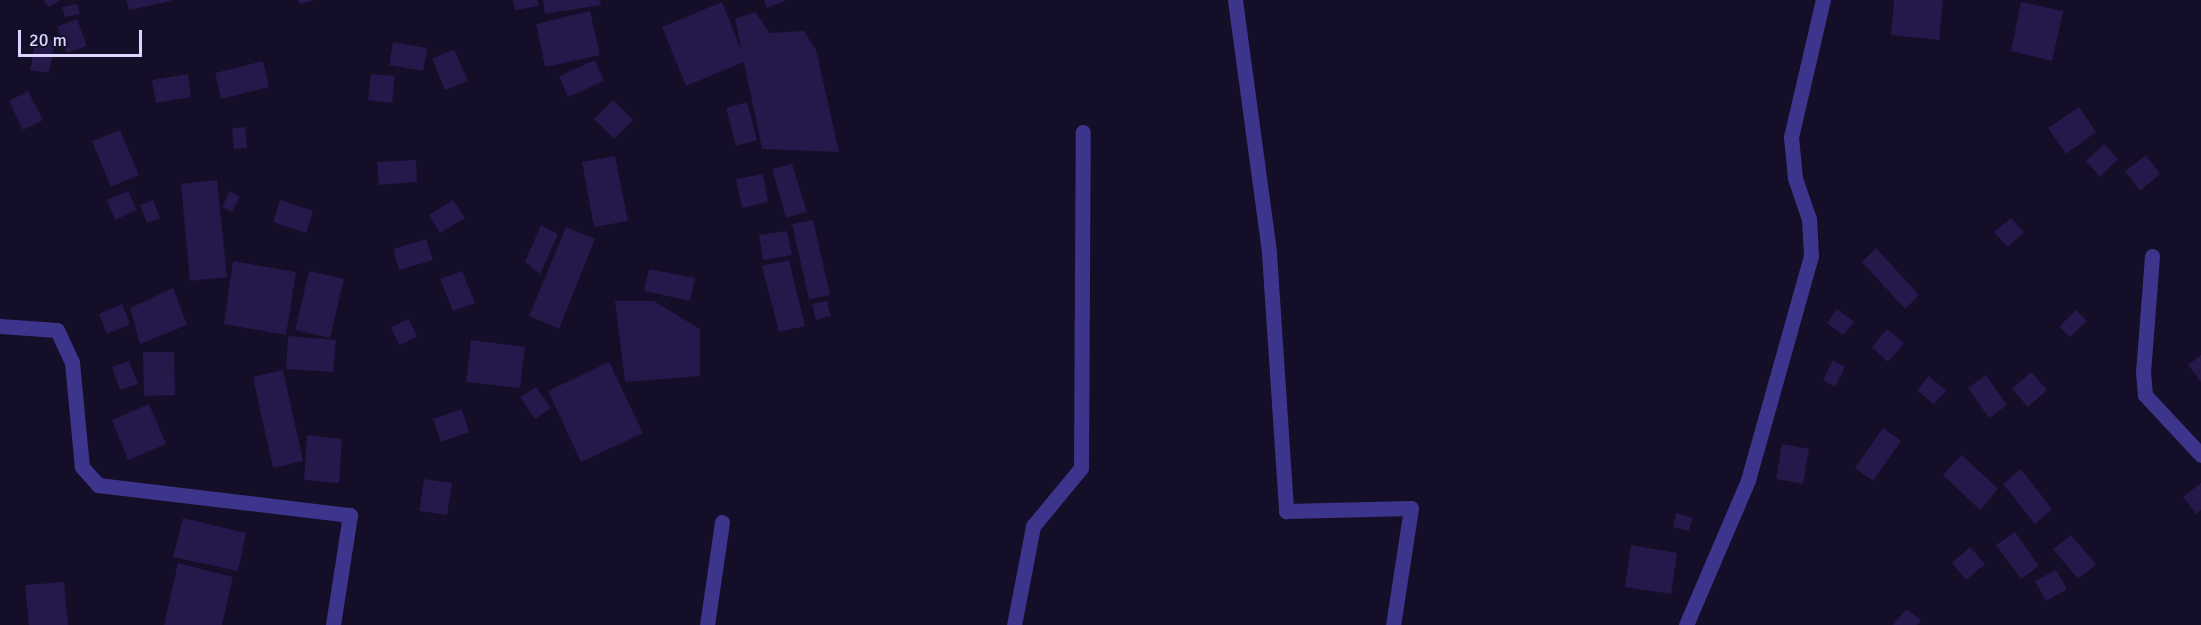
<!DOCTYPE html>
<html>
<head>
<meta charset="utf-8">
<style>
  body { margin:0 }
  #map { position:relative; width:2201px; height:625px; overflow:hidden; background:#140e28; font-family:Signika,sans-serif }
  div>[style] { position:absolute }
  .building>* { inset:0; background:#25184b }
  .street>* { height:15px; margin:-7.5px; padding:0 7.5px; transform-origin:7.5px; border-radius:7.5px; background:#3d358b }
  span { translate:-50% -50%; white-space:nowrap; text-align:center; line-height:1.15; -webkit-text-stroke:5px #140e28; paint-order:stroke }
  .scale { position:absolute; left:18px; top:30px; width:124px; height:27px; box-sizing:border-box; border:3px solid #dcd5ff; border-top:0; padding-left:8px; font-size:18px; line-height:21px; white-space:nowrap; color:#dcd5ff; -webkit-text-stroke:4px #140e28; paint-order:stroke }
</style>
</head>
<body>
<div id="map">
  <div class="building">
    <i style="clip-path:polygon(44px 0,61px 0,48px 7px)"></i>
    <i style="clip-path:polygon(126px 0,171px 0,171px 1px,129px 10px)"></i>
    <i style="clip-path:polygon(298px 0,313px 0,313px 1px,299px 4px)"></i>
    <i style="clip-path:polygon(513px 0,537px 0,539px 6px,515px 10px)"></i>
    <i style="clip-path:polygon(543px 0,600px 0,601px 5px,545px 14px)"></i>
    <i style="clip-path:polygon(764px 0,787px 0,767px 8px)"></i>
    <i style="clip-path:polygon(1894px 0,1943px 0,1939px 40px,1891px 35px)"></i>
    <i style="clip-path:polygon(722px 2px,742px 52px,735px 19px,755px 12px,770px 33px,804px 31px,816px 50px,839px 152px,762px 149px,744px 62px,686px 86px,662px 27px)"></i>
    <i style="clip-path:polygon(2021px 2px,2063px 11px,2052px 61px,2011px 51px)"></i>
    <i style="clip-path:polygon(77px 4px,80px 14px,65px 17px,62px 7px)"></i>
    <i style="clip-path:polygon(590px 11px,600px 55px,545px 67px,536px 24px)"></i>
    <i style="clip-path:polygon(77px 19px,87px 46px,67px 53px,57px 27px)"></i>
    <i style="clip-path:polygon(36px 38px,55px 41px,49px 73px,30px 70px)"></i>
    <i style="clip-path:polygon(393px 42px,427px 48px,423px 71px,389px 65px)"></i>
    <i style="clip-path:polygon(454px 49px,468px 81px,445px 90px,432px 59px)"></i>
    <i style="clip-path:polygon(595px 60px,604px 81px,568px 97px,559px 76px)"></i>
    <i style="clip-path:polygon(263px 61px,269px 87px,221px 99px,215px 73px)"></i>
    <i style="clip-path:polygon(188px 74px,191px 97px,156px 103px,152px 80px)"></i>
    <i style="clip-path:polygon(371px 74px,395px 76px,392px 103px,368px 100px)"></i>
    <i style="clip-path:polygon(28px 91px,43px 120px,23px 130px,9px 101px)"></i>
    <i style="clip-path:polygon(613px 100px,633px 120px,614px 139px,594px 119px)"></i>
    <i style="clip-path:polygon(747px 102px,757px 140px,736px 146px,726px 108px)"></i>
    <i style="clip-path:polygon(2079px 107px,2096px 132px,2066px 154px,2048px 128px)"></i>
    <i style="clip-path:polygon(245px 127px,247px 148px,234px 149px,232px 128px)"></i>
    <i style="clip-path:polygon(120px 130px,139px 175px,111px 187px,92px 141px)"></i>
    <i style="clip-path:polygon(2104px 144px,2118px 159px,2100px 177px,2086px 161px)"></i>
    <i style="clip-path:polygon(2146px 155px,2160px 174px,2140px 191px,2125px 171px)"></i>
    <i style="clip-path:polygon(615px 156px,628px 221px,594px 227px,582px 162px)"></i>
    <i style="clip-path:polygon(416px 160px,417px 182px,379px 185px,377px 162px)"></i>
    <i style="clip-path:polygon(792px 164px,807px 212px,786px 218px,772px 169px)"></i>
    <i style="clip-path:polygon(763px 174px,768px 202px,742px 208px,736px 179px)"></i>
    <i style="clip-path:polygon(217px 180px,227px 277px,190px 281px,181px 184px)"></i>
    <i style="clip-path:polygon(128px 191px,137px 210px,115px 220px,107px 200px)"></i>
    <i style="clip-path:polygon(230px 191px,240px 197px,232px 212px,222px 207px)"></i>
    <i style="clip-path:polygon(153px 200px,160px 218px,147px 223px,140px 205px)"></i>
    <i style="clip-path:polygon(280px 200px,313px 211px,306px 233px,273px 222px)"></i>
    <i style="clip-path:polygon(453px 200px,465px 218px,440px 233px,429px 215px)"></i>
    <i style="clip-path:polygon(2011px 218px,2024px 232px,2008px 247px,1994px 232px)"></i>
    <i style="clip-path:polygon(813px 220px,830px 295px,809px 299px,792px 224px)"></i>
    <i style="clip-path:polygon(541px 225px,558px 234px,540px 274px,525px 262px)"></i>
    <i style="clip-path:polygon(566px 227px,595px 239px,559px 329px,529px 316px)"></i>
    <i style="clip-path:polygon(787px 231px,792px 255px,763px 260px,759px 235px)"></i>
    <i style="clip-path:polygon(426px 239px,433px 260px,399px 270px,393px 249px)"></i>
    <i style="clip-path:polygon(1876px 248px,1919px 295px,1905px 309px,1862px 262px)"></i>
    <i style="clip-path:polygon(789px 260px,805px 326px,779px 332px,762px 266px)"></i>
    <i style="clip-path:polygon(233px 261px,296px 272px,286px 335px,224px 324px)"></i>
    <i style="clip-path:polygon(649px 269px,695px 278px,690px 301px,644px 291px)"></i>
    <i style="clip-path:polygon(309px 271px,344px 279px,330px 338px,295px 330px)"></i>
    <i style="clip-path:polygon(462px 271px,475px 303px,453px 311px,440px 279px)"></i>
    <i style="clip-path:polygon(173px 288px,187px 325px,140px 344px,130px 308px)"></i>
    <i style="clip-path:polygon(615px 301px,654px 301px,700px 329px,700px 376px,625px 382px)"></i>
    <i style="clip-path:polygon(827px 301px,831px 316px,816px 320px,812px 304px)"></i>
    <i style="clip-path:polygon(122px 304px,130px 324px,107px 334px,99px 314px)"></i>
    <i style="clip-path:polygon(1837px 309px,1854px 322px,1843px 335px,1827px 323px)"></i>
    <i style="clip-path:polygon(2076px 310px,2087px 321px,2070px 337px,2059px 327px)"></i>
    <i style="clip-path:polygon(409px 319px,417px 337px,399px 345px,391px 327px)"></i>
    <i style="clip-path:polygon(1887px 329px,1904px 343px,1888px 362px,1872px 347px)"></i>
    <i style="clip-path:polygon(288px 336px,336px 340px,333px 372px,286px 369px)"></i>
    <i style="clip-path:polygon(471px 340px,525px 347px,520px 388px,466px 382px)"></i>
    <i style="clip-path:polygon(143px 352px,174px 352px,175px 395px,144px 396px)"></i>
    <i style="clip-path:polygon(2201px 355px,2201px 382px,2188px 365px)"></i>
    <i style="clip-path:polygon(1833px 360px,1845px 367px,1835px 387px,1823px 380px)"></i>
    <i style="clip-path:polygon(129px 361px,138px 384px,120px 390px,112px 367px)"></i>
    <i style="clip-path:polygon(609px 362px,643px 433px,581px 462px,548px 391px)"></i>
    <i style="clip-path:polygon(283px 370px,303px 461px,273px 468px,253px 377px)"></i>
    <i style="clip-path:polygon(2031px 372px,2047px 390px,2028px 407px,2012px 389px)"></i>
    <i style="clip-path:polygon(1986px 375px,2007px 405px,1989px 418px,1968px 388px)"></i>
    <i style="clip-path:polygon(1929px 376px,1946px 391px,1934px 404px,1917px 390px)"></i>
    <i style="clip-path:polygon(536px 387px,551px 408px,535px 419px,520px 397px)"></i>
    <i style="clip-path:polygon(149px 404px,166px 444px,128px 460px,112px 420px)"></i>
    <i style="clip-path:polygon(462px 409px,469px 432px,441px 442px,433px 419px)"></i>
    <i style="clip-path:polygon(1883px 428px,1901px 441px,1873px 481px,1855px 468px)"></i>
    <i style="clip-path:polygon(307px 435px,342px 439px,339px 483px,304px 480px)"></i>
    <i style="clip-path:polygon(1782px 444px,1809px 449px,1803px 484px,1776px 479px)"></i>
    <i style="clip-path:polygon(1962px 455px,1998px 489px,1980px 510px,1943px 475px)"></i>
    <i style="clip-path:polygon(2021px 469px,2052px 509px,2035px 524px,2003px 484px)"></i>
    <i style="clip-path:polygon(424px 479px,452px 483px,447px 515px,419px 511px)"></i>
    <i style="clip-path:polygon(2201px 483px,2201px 510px,2196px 514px,2183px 497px)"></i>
    <i style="clip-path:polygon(1676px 513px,1693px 518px,1689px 531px,1673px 527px)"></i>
    <i style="clip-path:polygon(183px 518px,246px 533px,238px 571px,173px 557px)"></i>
    <i style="clip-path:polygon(2015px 532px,2039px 566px,2021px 579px,1996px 545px)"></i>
    <i style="clip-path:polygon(2071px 535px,2096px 564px,2078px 579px,2053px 549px)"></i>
    <i style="clip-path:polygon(1631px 545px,1677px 553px,1671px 594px,1625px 587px)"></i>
    <i style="clip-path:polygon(1970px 547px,1985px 564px,1966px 580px,1952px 563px)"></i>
    <i style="clip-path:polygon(178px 563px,233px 577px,222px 625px,164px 625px)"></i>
    <i style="clip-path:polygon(2056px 570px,2067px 589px,2046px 601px,2035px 581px)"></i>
    <i style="clip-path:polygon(64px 582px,68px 625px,29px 625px,25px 585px)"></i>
    <i style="clip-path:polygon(1906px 609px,1921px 620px,1917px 625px,1893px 625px)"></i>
  </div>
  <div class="street">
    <i style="left:1235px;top:0;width:255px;rotate:82.3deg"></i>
    <i style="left:1269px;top:253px;width:259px;rotate:86.2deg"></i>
    <i style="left:1286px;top:511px;width:125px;rotate:-1.4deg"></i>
    <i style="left:1411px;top:508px;width:118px;rotate:98.7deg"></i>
    <i style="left:2152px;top:256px;width:116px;rotate:94.4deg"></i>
    <i style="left:2143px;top:372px;width:23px;rotate:85deg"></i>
    <i style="left:2145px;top:395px;width:82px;rotate:47deg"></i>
    <i style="left:0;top:326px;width:57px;rotate:4deg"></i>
    <i style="left:57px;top:330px;width:35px;rotate:65deg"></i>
    <i style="left:72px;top:362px;width:105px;rotate:84.6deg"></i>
    <i style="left:82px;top:467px;width:24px;rotate:48deg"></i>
    <i style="left:98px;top:485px;width:254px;rotate:6.8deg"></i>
    <i style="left:350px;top:515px;width:111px;rotate:98.8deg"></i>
    <i style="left:707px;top:625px;width:104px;rotate:-81.7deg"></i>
    <i style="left:1014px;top:625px;width:101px;rotate:-79.1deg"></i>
    <i style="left:1033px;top:526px;width:75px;rotate:-50.4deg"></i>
    <i style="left:1081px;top:468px;width:336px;rotate:-89.7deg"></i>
    <i style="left:1686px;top:625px;width:158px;rotate:-66.8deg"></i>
    <i style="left:1748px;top:480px;width:233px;rotate:-74.3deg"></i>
    <i style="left:1811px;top:256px;width:37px;rotate:-93deg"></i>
    <i style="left:1809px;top:219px;width:43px;rotate:-108.9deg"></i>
    <i style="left:1795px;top:178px;width:41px;rotate:-95.6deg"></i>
    <i style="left:1791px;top:137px;width:141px;rotate:-76.9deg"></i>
  </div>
  <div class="scale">20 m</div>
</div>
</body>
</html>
